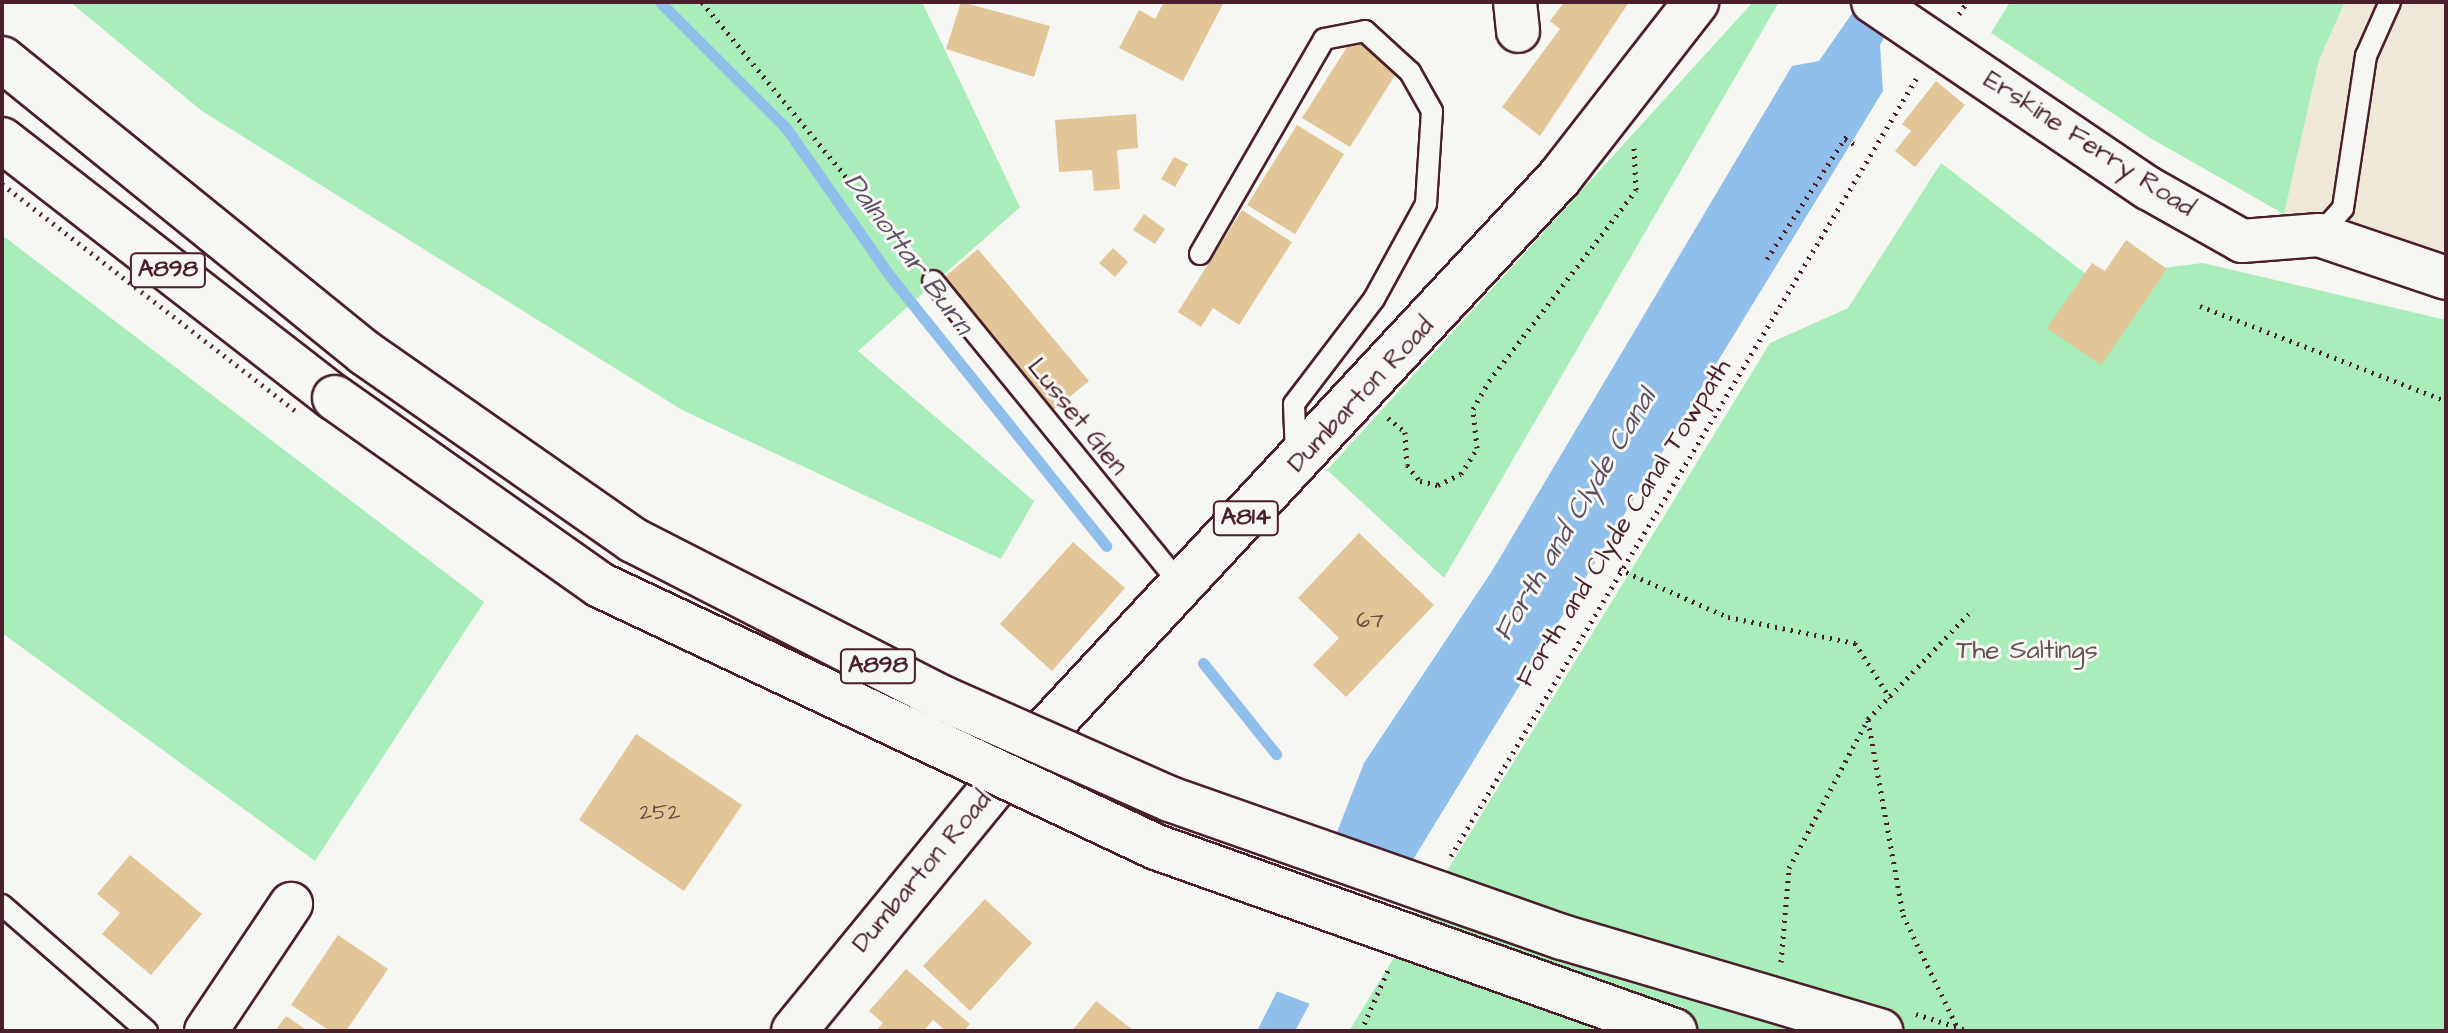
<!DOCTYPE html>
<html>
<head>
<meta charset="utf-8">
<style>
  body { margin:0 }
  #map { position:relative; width:2448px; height:1033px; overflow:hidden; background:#f6f6f2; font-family:"Architects Daughter",sans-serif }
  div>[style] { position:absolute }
  .built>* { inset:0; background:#f0e8d7 }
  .green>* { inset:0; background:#a9eeba }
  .water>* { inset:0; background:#8fbfea }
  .pier>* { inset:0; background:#f6f6f2 }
  .stream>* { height:11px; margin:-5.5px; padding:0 5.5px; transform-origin:5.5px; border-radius:5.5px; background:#8fbfea }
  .building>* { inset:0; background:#e3c697 }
  .path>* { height:5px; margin-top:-2.5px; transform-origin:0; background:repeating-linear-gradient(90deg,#4a1f2b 0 2px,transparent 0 8px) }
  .roads { filter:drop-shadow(2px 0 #4a1f2b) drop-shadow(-2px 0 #4a1f2b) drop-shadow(0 2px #4a1f2b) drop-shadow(0 -2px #4a1f2b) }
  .lane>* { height:20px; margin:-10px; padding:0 10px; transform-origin:10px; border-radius:10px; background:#f6f6f2 }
  .street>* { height:42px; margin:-21px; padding:0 21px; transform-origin:21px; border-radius:21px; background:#f6f6f2 }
  .primary>* { height:44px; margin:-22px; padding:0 22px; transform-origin:22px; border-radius:22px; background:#f6f6f2 }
  .highway>* { height:44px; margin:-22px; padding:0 22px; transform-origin:22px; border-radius:22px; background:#f6f6f2 }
  .path-bridge>* { height:5px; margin-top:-2.5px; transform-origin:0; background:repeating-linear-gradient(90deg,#4a1f2b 0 2px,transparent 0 8px) }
  .bridges { filter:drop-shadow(2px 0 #4a1f2b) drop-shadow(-2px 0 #4a1f2b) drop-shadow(0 2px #4a1f2b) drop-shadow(0 -2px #4a1f2b) }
  .highway-bridge>* { height:44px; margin:-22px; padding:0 22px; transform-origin:22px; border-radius:22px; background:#f6f6f2 }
  span { translate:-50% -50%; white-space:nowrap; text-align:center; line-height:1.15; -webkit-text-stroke:6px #f6f6f2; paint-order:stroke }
  .number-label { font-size:22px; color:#704946 }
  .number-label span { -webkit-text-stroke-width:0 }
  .shield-label span { padding:2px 6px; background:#f6f6f2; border:2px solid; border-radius:6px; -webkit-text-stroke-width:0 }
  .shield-label { font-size:24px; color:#4a1f2b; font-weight:700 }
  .street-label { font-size:26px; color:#4a1f2b }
  .park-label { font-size:26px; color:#62534f }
  .water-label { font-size:28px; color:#5f4f64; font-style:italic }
  .frame { position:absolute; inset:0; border:4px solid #4a1f2b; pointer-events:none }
</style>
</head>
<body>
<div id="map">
  <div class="built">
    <i style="clip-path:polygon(2345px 2px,2446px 2px,2446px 261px,2284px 214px,2319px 60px)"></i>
  </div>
  <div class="green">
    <i style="clip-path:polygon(70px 2px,922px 2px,1020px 207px,858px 351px,1034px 501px,1001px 559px,682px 410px,202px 111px)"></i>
    <i style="clip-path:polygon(1753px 2px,1779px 2px,1444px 578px,1327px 470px)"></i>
    <i style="clip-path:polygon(2010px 2px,2345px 2px,2319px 60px,2284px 214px,2150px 138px,1991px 33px)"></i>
    <i style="clip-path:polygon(1941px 163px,2090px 277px,2203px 263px,2446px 320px,2446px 1031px,1349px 1031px,1770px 343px,1848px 308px)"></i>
    <i style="clip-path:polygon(2px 235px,484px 602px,315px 861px,2px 633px)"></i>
  </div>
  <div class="water">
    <i style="clip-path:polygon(1860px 2px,1904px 2px,1880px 45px,1883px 91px,1367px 935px,1336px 955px,1295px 1031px,1257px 1031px,1301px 944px,1303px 919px,1364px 763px,1492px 571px,1792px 66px,1819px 61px)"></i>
  </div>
  <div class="pier">
    <i style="clip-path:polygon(1331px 836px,1413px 871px,1370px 937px,1339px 957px,1313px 1005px,1273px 990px,1297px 943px,1299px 918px)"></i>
  </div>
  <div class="stream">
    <i style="left:660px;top:2px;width:178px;rotate:45deg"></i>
    <i style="left:786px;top:128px;width:181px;rotate:54.9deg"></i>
    <i style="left:890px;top:276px;width:346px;rotate:51.3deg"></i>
    <i style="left:1203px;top:663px;width:117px;rotate:51.3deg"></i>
  </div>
  <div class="building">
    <i style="clip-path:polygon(961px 2px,1050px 26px,1034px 77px,946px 49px)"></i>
    <i style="clip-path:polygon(1164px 2px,1224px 2px,1183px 81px,1119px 48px,1139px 10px,1155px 19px)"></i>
    <i style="clip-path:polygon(1564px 2px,1629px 2px,1540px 136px,1502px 107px,1560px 29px,1550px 21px)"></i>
    <i style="clip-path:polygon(1352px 39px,1399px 69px,1350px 147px,1302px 118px)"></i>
    <i style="clip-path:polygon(1936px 81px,1965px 105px,1915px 167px,1895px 151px,1911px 131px,1902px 124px)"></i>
    <i style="clip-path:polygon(1136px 114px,1138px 148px,1117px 150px,1120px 189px,1094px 191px,1092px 170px,1059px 172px,1055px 120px)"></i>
    <i style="clip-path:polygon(1297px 125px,1344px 154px,1295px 234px,1247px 205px)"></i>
    <i style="clip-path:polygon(1174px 157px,1188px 164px,1175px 187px,1161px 179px)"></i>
    <i style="clip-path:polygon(1242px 210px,1292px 242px,1239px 325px,1213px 308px,1201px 327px,1178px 312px)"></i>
    <i style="clip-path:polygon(1144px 214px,1165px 229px,1155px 244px,1133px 230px)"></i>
    <i style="clip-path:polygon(2126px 240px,2167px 269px,2101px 365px,2047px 328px,2092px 263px,2105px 271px)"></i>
    <i style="clip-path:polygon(1113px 248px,1128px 262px,1115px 277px,1099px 263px)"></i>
    <i style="clip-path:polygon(978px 249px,1089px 381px,1051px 412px,941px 280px)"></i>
    <i style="clip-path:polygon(1359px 533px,1434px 605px,1346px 697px,1313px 665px,1339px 638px,1298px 598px)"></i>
    <i style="clip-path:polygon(1073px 542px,1125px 588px,1052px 671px,1000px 624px)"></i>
    <i style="clip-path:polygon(636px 734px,742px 805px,684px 891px,579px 820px)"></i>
    <i style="clip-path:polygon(130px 855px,202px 914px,151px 975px,102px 934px,120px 913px,97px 894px)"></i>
    <i style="clip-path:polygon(985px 899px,1032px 943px,970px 1011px,923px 966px)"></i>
    <i style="clip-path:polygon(338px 935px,388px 969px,346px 1031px,330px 1031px,291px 1005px)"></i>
    <i style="clip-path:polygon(906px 969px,970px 1024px,964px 1031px,946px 1031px,933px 1020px,923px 1031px,876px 1031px,883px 1023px,869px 1011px)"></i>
    <i style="clip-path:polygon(1096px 1001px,1134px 1031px,1072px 1031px)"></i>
    <i style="clip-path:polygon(286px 1016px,308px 1031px,275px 1031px)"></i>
  </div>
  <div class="path">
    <i style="left:702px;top:2px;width:335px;rotate:50.5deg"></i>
    <i style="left:1959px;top:14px;width:14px;rotate:-56deg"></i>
    <i style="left:1845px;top:139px;width:12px;rotate:31deg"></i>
    <i style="left:1767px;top:259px;width:149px;rotate:-57.1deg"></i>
    <i style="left:2200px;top:306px;width:264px;rotate:21.1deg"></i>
    <i style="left:1388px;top:418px;width:22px;rotate:39deg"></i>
    <i style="left:1405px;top:432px;width:33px;rotate:87deg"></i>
    <i style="left:1407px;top:465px;width:21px;rotate:51deg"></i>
    <i style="left:1420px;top:481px;width:18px;rotate:13deg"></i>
    <i style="left:1438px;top:485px;width:25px;rotate:-26deg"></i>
    <i style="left:1461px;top:474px;width:31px;rotate:-58deg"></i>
    <i style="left:1477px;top:448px;width:39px;rotate:-96deg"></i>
    <i style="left:1473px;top:409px;width:32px;rotate:-60deg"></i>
    <i style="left:1489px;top:381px;width:241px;rotate:-52.4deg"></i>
    <i style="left:1636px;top:190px;width:42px;rotate:-92.7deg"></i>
    <i style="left:1619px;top:569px;width:119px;rotate:23.8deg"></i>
    <i style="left:1728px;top:617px;width:130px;rotate:11.6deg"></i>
    <i style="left:1855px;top:643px;width:65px;rotate:57.5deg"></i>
    <i style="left:1868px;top:720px;width:198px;rotate:79.8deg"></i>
    <i style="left:1903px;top:915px;width:129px;rotate:64.2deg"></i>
    <i style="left:1451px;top:856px;width:906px;rotate:-59.1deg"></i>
    <i style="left:1781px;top:962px;width:94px;rotate:-85.1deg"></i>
    <i style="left:1789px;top:868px;width:169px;rotate:-62.1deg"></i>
    <i style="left:1868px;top:719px;width:152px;rotate:-46.3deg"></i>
    <i style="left:1361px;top:1031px;width:67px;rotate:-66.1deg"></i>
  </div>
  <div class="roads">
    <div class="lane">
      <i style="left:2319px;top:235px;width:36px;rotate:-48deg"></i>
      <i style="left:2343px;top:208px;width:154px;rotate:-81.4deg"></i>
      <i style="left:2366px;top:56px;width:59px;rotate:-66deg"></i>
      <i style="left:1200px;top:254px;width:248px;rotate:-60deg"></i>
      <i style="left:1324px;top:39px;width:42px;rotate:-11deg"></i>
      <i style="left:1365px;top:31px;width:61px;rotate:42.3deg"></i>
      <i style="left:1410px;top:72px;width:45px;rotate:60.6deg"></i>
      <i style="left:1432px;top:111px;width:93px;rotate:93.7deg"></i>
      <i style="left:1426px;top:204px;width:108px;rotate:118.7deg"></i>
      <i style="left:1374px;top:299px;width:132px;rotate:127.3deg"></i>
      <i style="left:1294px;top:404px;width:51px;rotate:87.8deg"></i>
      <i style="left:933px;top:281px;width:392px;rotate:50.8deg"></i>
      <i style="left:2px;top:905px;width:192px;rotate:41deg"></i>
    </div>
    <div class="street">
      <i style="left:1515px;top:2px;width:29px;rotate:84deg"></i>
      <i style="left:1873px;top:2px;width:332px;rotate:34.1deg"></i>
      <i style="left:2148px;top:188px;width:108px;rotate:29.4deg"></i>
      <i style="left:2242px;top:241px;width:77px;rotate:-4.5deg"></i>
      <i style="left:2319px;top:235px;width:134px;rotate:18.7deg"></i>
      <i style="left:206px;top:1031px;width:153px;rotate:-56.2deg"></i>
    </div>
    <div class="primary">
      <i style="left:794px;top:1031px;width:318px;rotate:-50.7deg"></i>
      <i style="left:995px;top:785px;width:830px;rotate:-47.1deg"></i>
      <i style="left:1560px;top:177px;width:222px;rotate:-52.1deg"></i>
    </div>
    <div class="highway">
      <i style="left:2px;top:140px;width:421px;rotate:37.8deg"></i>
    </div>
  </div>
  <div class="path-bridge">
    <i style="left:2px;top:184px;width:371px;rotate:37.7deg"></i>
    <i style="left:1916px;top:1014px;width:57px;rotate:17.5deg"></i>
  </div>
  <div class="bridges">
    <div class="highway-bridge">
      <i style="left:2px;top:59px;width:467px;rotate:39deg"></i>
      <i style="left:365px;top:353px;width:327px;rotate:34.9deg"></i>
      <i style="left:633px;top:540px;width:347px;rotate:27.1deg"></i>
      <i style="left:942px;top:698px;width:249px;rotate:23.9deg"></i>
      <i style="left:1170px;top:799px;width:416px;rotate:19.4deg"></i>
      <i style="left:1562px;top:937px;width:332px;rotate:16.5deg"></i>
      <i style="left:335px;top:398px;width:324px;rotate:35.2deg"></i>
      <i style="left:600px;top:585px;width:615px;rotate:25.23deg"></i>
      <i style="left:1156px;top:847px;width:550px;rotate:19.56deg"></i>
    </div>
  </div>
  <div class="number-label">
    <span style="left:1370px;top:621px">67</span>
    <span style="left:660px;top:813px">252</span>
  </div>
  <div class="shield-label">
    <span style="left:168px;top:270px">A898</span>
    <span style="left:1246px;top:518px">A814</span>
    <span style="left:878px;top:666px">A898</span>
  </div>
  <div class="street-label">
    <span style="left:2089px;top:144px;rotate:33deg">Erskine Ferry Road</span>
    <span style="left:1361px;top:395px;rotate:-47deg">Dumbarton Road</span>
    <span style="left:1077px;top:417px;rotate:51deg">Lusset Glen</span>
    <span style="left:1624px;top:523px;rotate:-58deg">Forth and Clyde Canal Towpath</span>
    <span style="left:922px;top:872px;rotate:-50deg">Dumbarton Road</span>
  </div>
  <div class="park-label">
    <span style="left:2027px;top:651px">The Saltings</span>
  </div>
  <div class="water-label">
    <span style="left:908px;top:254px;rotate:53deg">Dalnottar Burn</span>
    <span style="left:1575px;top:515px;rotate:-59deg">Forth and Clyde Canal</span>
  </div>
  <div class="frame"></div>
</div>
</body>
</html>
